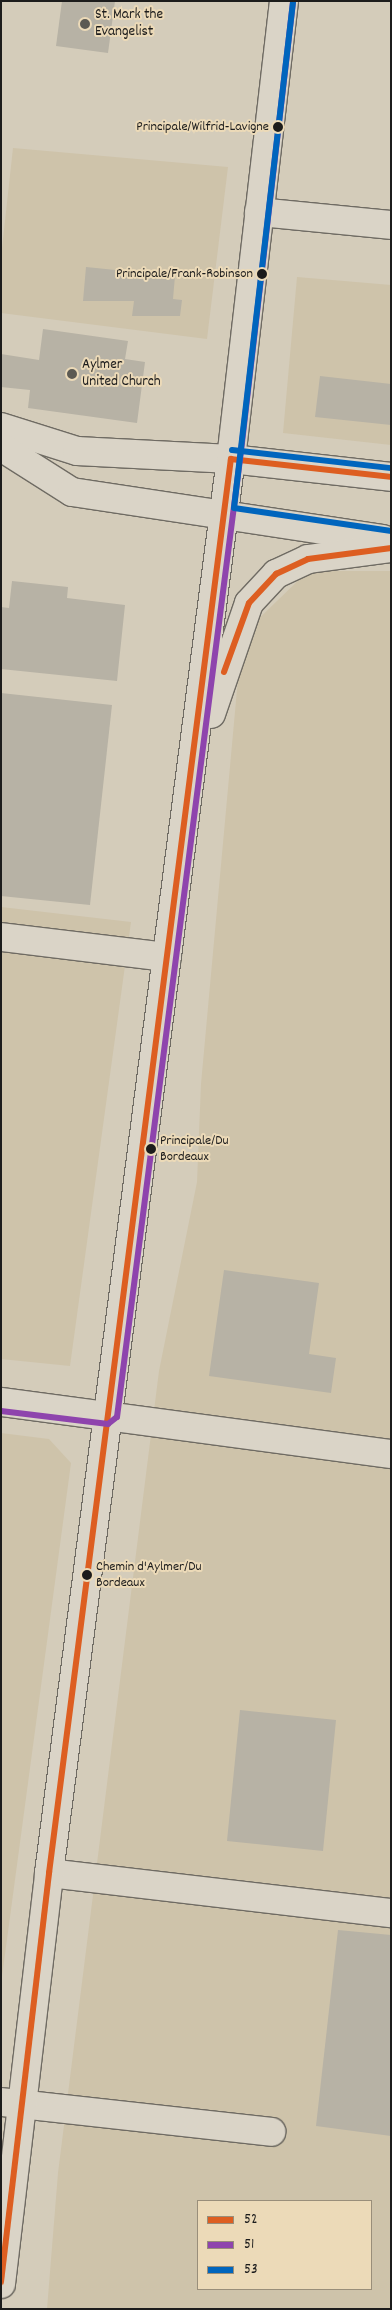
<!DOCTYPE html>
<html>
<head>
<meta charset="utf-8">
<style>
  body { margin:0 }
  #map { position:relative; width:392px; height:2310px; overflow:hidden; background:#d4ccba; font-family:Dekko,sans-serif }
  div>[style] { position:absolute }
  .built>* { inset:0; background:#cec3aa }
  .building>* { inset:0; background:#b7b2a5 }
  .roads { filter:drop-shadow(1px 0 #6f6b63) drop-shadow(-1px 0 #6f6b63) drop-shadow(0 1px #6f6b63) drop-shadow(0 -1px #6f6b63) }
  .minor>* { height:28px; margin:-14px; padding:0 14px; transform-origin:14px; border-radius:14px; background:#dad4c7 }
  .major>* { height:28px; margin:-14px; padding:0 14px; transform-origin:14px; border-radius:14px; background:#dad4c7 }
  .bus-1>* { height:6px; margin:-3px; padding:0 3px; transform-origin:3px; border-radius:3px; background:#dd5e21 }
  .bus-2>* { height:6px; margin:-3px; padding:0 3px; transform-origin:3px; border-radius:3px; background:#8e44ad }
  .bus-3>* { height:6px; margin:-3px; padding:0 3px; transform-origin:3px; border-radius:3px; background:#0065bd }
  .dots>* { width:14px; height:14px; translate:-50% -50%; box-sizing:border-box; border:2px solid #ecdab8; border-radius:50% }
  span { translate:-50% -50%; white-space:nowrap; text-align:center; line-height:1.15; -webkit-text-stroke:4px #ecdab8; paint-order:stroke }
  .bus-label { font-size:14px; color:#1c1c1c }
  .right { translate:-100% -50%; text-align:right }
  .left { translate:0 -50%; text-align:left }
  .poi-label { font-size:15px; color:#1c1c1c }
  .frame { position:absolute; inset:0; border:2px solid #1c1c1c; pointer-events:none }
  .legend { position:absolute; left:197px; top:2200px; width:175px; height:90px; box-sizing:border-box; background:#ecdab8; border:1px solid #998e7a; margin:0; padding:6px 9px; list-style:none; font-size:15px; color:#1c1c1c }
  .legend li { display:flex; align-items:center; gap:10px; height:25px }
  .legend b { width:25px; border:1px solid #998e7a }
</style>
</head>
<body>
<div id="map">
  <div class="built">
    <i style="clip-path:polygon(13px 148px,228px 167px,207px 339px,1px 313px,1px 257px)"></i>
    <i style="clip-path:polygon(297px 277px,391px 285px,391px 445px,283px 433px)"></i>
    <i style="clip-path:polygon(evenodd,308px 571px,391px 571px,391px 2309px,47px 2309px,58px 2173px,159px 1371px,197px 1182px,201px 1084px,242px 635px,308px 571px,198px 2201px,371px 2201px,371px 2289px,198px 2289px,198px 2201px)"></i>
    <i style="clip-path:polygon(1px 907px,131px 922px,70px 1366px,1px 1359px)"></i>
    <i style="clip-path:polygon(1px 1433px,49px 1439px,71px 1463px,1px 1984px)"></i>
  </div>
  <div class="building">
    <i style="clip-path:polygon(62px 1px,115px 1px,108px 53px,56px 46px)"></i>
    <i style="clip-path:polygon(86px 267px,175px 276px,173px 299px,182px 300px,180px 316px,132px 316px,134px 301px,83px 301px)"></i>
    <i style="clip-path:polygon(43px 329px,128px 341px,125px 359px,145px 362px,137px 423px,28px 408px,30px 390px,1px 387px,1px 354px,39px 360px)"></i>
    <i style="clip-path:polygon(320px 376px,391px 384px,391px 425px,315px 417px)"></i>
    <i style="clip-path:polygon(12px 581px,68px 587px,67px 598px,125px 605px,117px 681px,1px 669px,1px 607px,9px 608px)"></i>
    <i style="clip-path:polygon(1px 693px,112px 705px,90px 905px,1px 896px)"></i>
    <i style="clip-path:polygon(224px 1270px,319px 1283px,309px 1354px,336px 1358px,331px 1393px,209px 1376px)"></i>
    <i style="clip-path:polygon(240px 1710px,336px 1720px,323px 1851px,227px 1841px)"></i>
    <i style="clip-path:polygon(338px 1930px,391px 1935px,391px 2136px,316px 2126px)"></i>
  </div>
  <div class="roads">
    <div class="minor">
      <i style="left:259px;top:212px;width:133px;rotate:5.6deg"></i>
      <i style="left:1px;top:427px;width:80px;rotate:17.5deg"></i>
      <i style="left:77px;top:451px;width:154px;rotate:3deg"></i>
      <i style="left:1px;top:447px;width:84px;rotate:32.4deg"></i>
      <i style="left:72px;top:492px;width:154px;rotate:8.6deg"></i>
      <i style="left:1px;top:937px;width:167px;rotate:6.9deg"></i>
      <i style="left:1px;top:1402px;width:393px;rotate:7.6deg"></i>
      <i style="left:49px;top:1873px;width:344px;rotate:6.7deg"></i>
      <i style="left:1px;top:2102px;width:272px;rotate:6.3deg"></i>
    </div>
    <div class="major">
      <i style="left:231px;top:459px;width:161px;rotate:6.4deg"></i>
      <i style="left:224px;top:515px;width:161px;rotate:8.6deg"></i>
      <i style="left:211px;top:714px;width:117px;rotate:-71.1deg"></i>
      <i style="left:249px;top:603px;width:40px;rotate:-47deg"></i>
      <i style="left:276px;top:574px;width:35px;rotate:-25deg"></i>
      <i style="left:308px;top:559px;width:84px;rotate:-7.5deg"></i>
      <i style="left:1px;top:2284px;width:414px;rotate:-83.3deg"></i>
      <i style="left:49px;top:1873px;width:1426px;rotate:-82.67deg"></i>
      <i style="left:231px;top:459px;width:461px;rotate:-83.4deg"></i>
    </div>
  </div>
  <div class="bus-1">
    <i style="left:224px;top:672px;width:73px;rotate:-70.1deg"></i>
    <i style="left:249px;top:603px;width:40px;rotate:-47deg"></i>
    <i style="left:276px;top:574px;width:35px;rotate:-25deg"></i>
    <i style="left:308px;top:559px;width:84px;rotate:-7.5deg"></i>
    <i style="left:1px;top:2282px;width:412px;rotate:-83.3deg"></i>
    <i style="left:49px;top:1873px;width:1426px;rotate:-82.67deg"></i>
    <i style="left:231px;top:459px;width:161px;rotate:6.4deg"></i>
  </div>
  <div class="bus-2">
    <i style="left:1px;top:1411px;width:108px;rotate:6.9deg"></i>
    <i style="left:108px;top:1424px;width:11px;rotate:-38deg"></i>
    <i style="left:117px;top:1417px;width:965px;rotate:-82.68deg"></i>
    <i style="left:240px;top:460px;width:461px;rotate:-83.4deg"></i>
  </div>
  <div class="bus-3">
    <i style="left:293px;top:2px;width:509px;rotate:96.65deg"></i>
    <i style="left:234px;top:508px;width:159px;rotate:8.3deg"></i>
    <i style="left:232px;top:450px;width:160px;rotate:6.5deg"></i>
  </div>
  <div class="dots">
    <i style="left:85px;top:24px;background:#5c5a53"></i>
    <i style="left:278px;top:127px;background:#1c1c1c"></i>
    <i style="left:262px;top:274px;background:#1c1c1c"></i>
    <i style="left:72px;top:374px;background:#5c5a53"></i>
    <i style="left:151px;top:1149px;background:#1c1c1c"></i>
    <i style="left:87px;top:1575px;background:#1c1c1c"></i>
  </div>
  <div class="bus-label">
    <span class="right" style="left:269px;top:127px">Principale/Wilfrid-Lavigne</span>
    <span class="right" style="left:253px;top:274px">Principale/Frank-Robinson</span>
    <span class="left" style="left:160px;top:1149px">Principale/Du<br>Bordeaux</span>
    <span class="left" style="left:96px;top:1575px">Chemin d'Aylmer/Du<br>Bordeaux</span>
  </div>
  <div class="poi-label">
    <span class="left" style="left:95px;top:24px">St. Mark the<br>Evangelist</span>
    <span class="left" style="left:82px;top:374px">Aylmer<br>United Church</span>
  </div>
  <div class="frame"></div>
  <ul class="legend">
  <li><b style="height:6px;background:#dd5e21"></b>52</li>
  <li><b style="height:6px;background:#8e44ad"></b>51</li>
  <li><b style="height:6px;background:#0065bd"></b>53</li>
  </ul>
</div>
</body>
</html>
